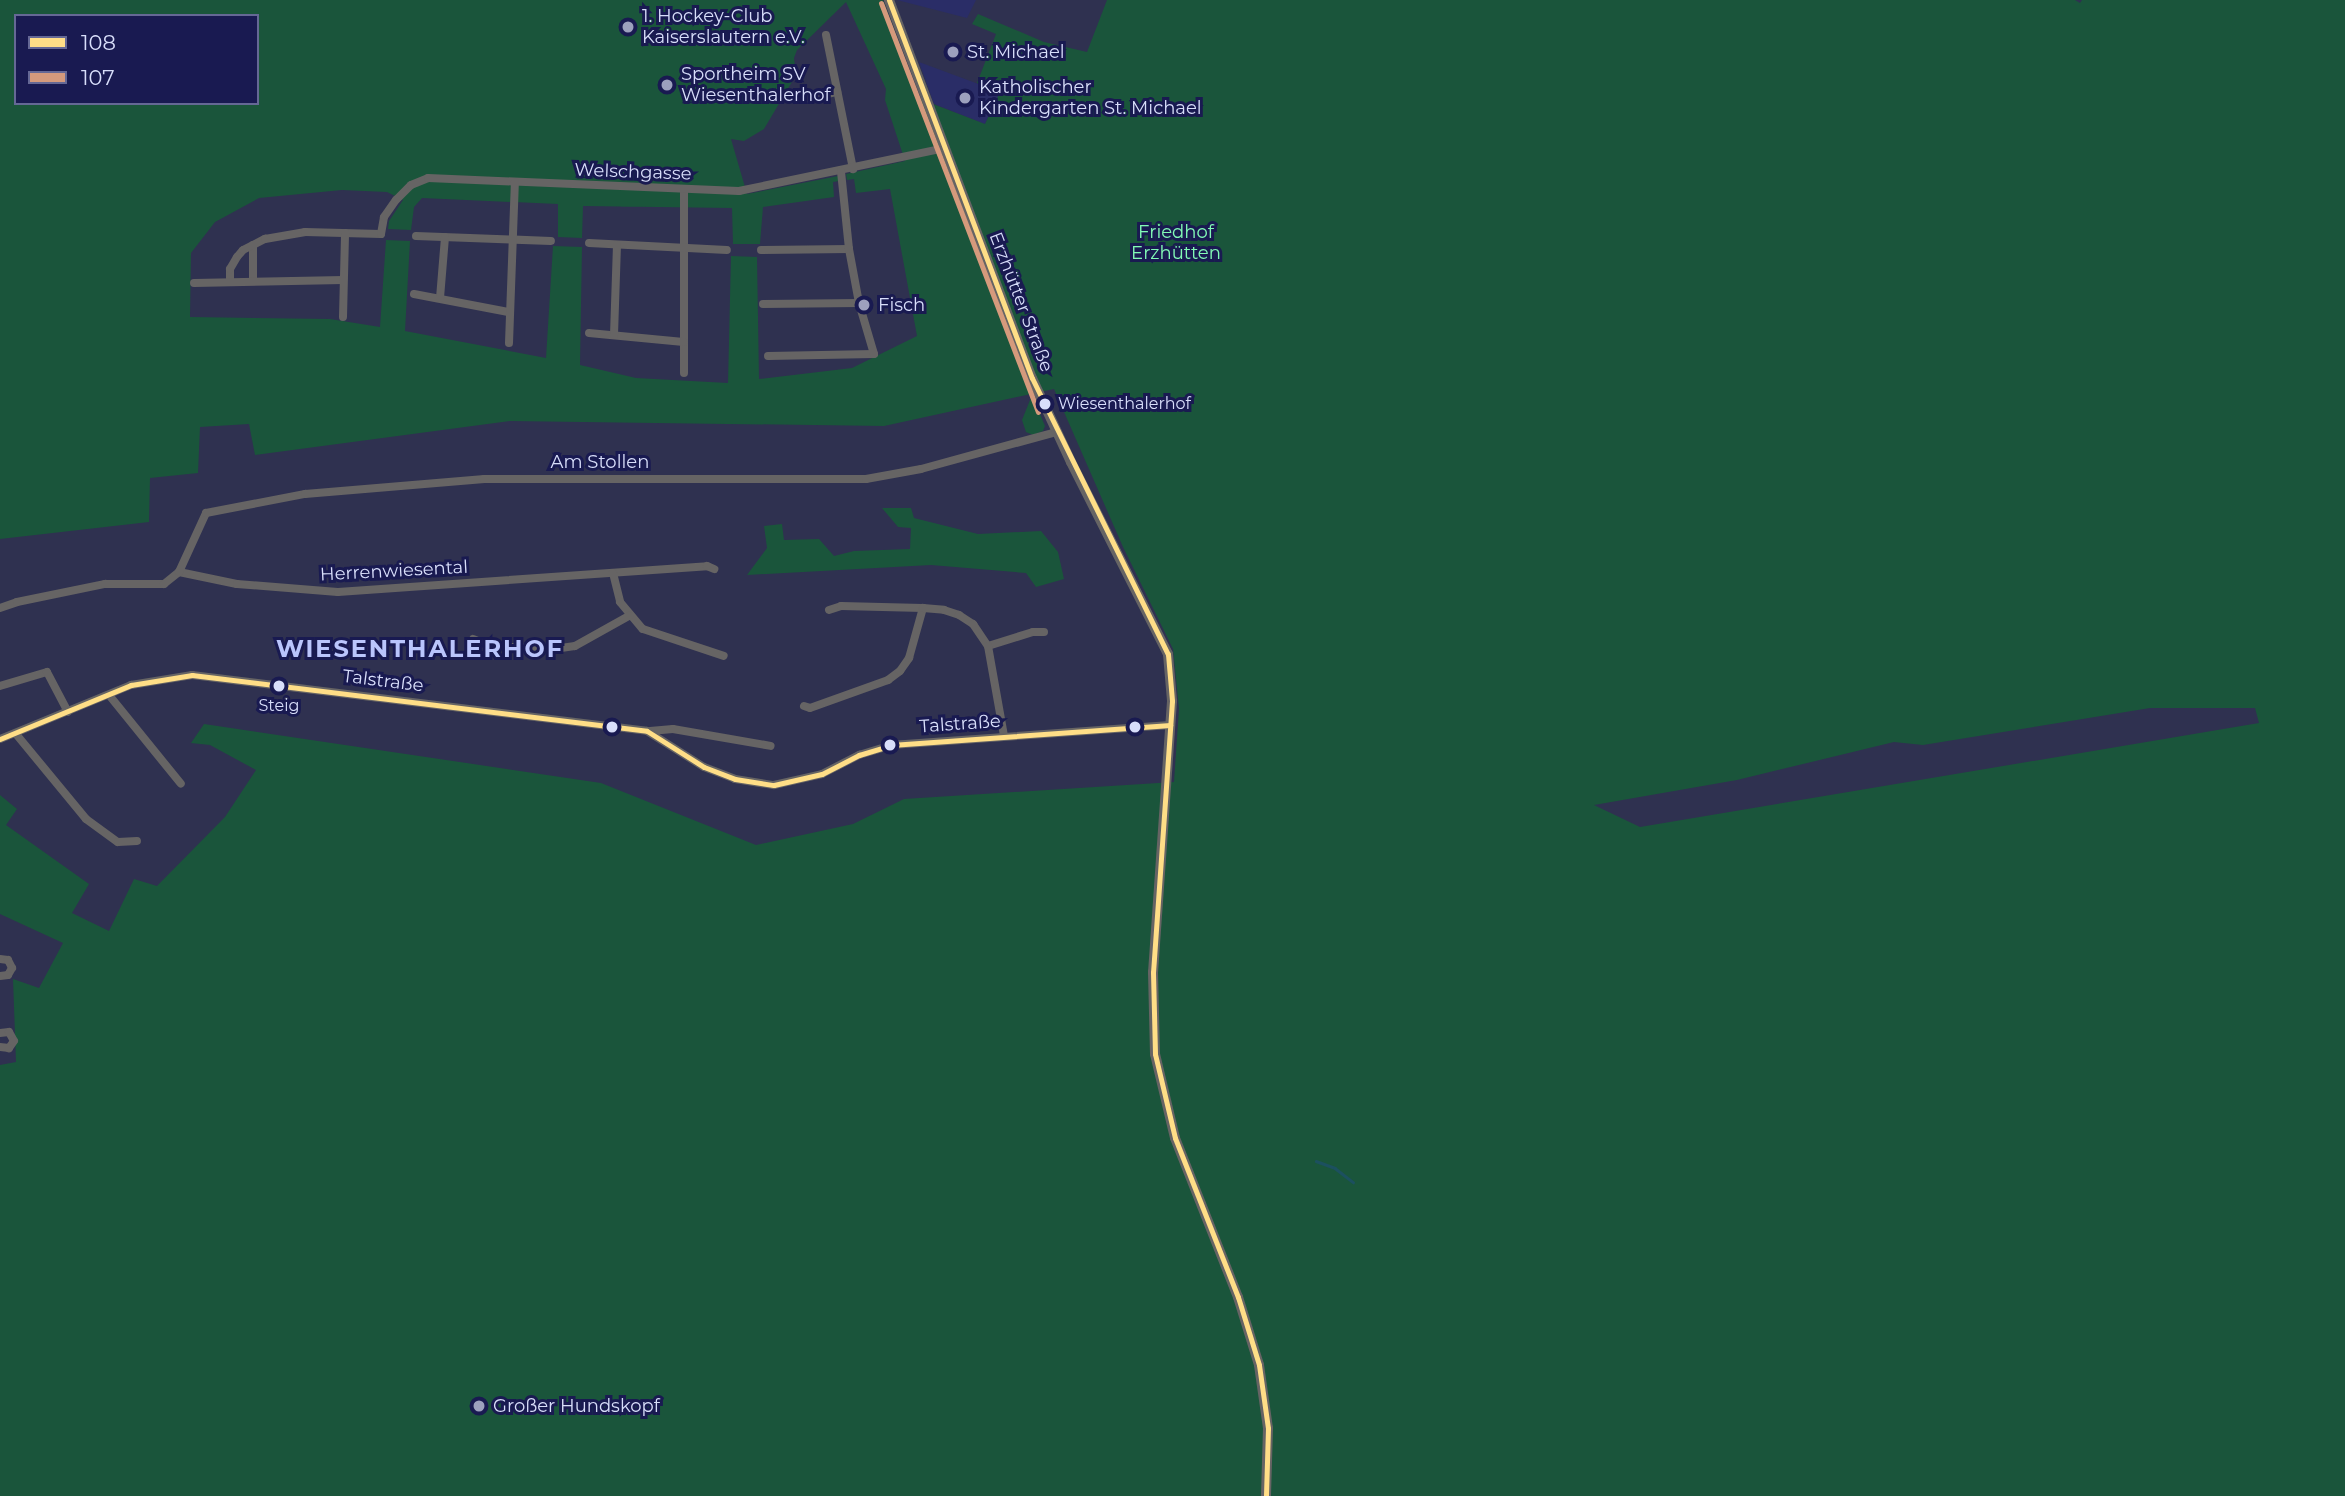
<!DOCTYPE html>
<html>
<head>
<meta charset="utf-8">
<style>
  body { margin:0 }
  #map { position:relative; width:2345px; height:1496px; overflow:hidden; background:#2f3150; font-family:Montserrat,sans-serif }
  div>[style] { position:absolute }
  .built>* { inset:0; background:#2a2d67 }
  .green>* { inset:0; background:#1a553b }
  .stream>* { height:2.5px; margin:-1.25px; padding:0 1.25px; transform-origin:1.25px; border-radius:1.25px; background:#1c505f }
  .minor>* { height:8px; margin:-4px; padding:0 4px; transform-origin:4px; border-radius:4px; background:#666464 }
  .tertiary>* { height:10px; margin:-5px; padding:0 5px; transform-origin:5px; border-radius:5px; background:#666464 }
  .bus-1>* { height:5px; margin:-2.5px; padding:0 2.5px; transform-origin:2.5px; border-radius:2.5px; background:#ffde87 }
  .bus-2>* { height:5px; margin:-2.5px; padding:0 2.5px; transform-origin:2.5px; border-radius:2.5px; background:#d59a7c }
  .dots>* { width:19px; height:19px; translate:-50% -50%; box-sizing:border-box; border:4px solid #191a51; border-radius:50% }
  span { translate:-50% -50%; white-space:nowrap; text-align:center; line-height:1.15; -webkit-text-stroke:6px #191a51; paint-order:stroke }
  .bus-label { font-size:16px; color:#d8defa }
  .left { translate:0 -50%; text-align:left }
  .poi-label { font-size:18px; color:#d8defa }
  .street-label { font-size:18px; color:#d8defa }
  .park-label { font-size:18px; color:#82fab5 }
  .district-label { font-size:24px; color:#bac5fc; font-weight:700; letter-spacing:2px }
  .legend { position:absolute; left:14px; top:14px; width:245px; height:91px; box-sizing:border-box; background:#191a51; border:2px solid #656895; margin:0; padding:9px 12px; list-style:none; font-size:21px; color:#d8defa }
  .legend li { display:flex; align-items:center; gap:14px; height:35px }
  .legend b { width:35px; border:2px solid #656895 }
</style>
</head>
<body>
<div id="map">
  <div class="built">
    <i style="clip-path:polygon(897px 0,976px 0,967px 18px)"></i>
    <i style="clip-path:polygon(919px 62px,1000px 92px,985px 124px,934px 104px)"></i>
  </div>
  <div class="green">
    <i style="clip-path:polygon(evenodd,0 0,883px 0,920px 99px,985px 124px,1000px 92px,977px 83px,996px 34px,972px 24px,978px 14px,1044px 42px,1087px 52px,1107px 0,2075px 0,2080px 3px,2082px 0,2345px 0,2345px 1496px,0 1496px,0 1065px,16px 1062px,13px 979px,39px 988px,63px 943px,0 914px,0 795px,17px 809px,6px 825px,89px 884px,72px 913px,109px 931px,134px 879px,157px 886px,225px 817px,256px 770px,210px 745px,191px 743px,204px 724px,601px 783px,756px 845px,853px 824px,904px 799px,1174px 782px,1179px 709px,1173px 649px,1123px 547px,1054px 389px,884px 426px,510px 421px,255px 455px,249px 424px,200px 427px,198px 473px,150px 478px,149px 522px,0 539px,0 0,846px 2px,886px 89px,885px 100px,905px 161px,846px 174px,847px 180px,854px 179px,856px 193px,890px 189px,917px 336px,852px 368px,759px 379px,757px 257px,731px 256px,728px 383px,636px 378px,580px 365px,582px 247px,553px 246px,546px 358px,405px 331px,410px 241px,386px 240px,380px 327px,330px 319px,190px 317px,191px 253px,215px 222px,259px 198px,342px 190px,387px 192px,403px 200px,389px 221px,388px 229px,411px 230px,414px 207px,422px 198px,558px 204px,558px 237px,582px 238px,583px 206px,732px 208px,733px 244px,760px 244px,763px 207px,834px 197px,833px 182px,839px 181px,838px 176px,747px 194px,731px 139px,744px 141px,764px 129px,796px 75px,794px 58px,797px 50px,846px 2px,0 0,16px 16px,257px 16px,257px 103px,16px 103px,16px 16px,0 0,2150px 708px,2255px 708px,2259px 723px,1640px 827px,1594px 805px,1737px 780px,1894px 742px,1923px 745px,2150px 708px)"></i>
    <i style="clip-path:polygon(1032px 395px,1045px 426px,1043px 431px,1033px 435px,1026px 432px,1022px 420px)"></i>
    <i style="clip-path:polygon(882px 508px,911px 508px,914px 518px,978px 534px,1041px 531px,1058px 552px,1064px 579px,1036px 587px,1026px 573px,931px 565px,747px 575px,767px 548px,764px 526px,782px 524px,784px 540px,819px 539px,834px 556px,854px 551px,910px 549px,911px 528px,898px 527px)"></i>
  </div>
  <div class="stream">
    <i style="left:1316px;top:1161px;width:20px;rotate:20deg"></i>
    <i style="left:1335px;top:1168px;width:23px;rotate:38deg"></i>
  </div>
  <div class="minor">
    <i style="left:826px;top:35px;width:137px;rotate:78.6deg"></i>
    <i style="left:804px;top:99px;width:34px;rotate:-12deg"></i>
    <i style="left:684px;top:190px;width:183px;rotate:90deg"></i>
    <i style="left:416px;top:236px;width:135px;rotate:2.1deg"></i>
    <i style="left:589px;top:243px;width:138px;rotate:2.9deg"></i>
    <i style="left:253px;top:245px;width:35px;rotate:90deg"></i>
    <i style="left:761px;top:250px;width:88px;rotate:-0.7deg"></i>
    <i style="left:230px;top:280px;width:11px;rotate:-90deg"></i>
    <i style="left:230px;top:269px;width:14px;rotate:-60deg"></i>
    <i style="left:237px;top:257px;width:9px;rotate:-49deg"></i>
    <i style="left:243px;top:250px;width:25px;rotate:-27deg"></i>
    <i style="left:265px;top:239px;width:41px;rotate:-9.9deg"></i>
    <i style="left:305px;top:232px;width:76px;rotate:1.5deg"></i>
    <i style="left:381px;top:234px;width:17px;rotate:-80deg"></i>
    <i style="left:384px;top:217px;width:21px;rotate:-55deg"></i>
    <i style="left:396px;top:200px;width:21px;rotate:-45deg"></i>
    <i style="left:411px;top:185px;width:18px;rotate:-22deg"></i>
    <i style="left:428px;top:178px;width:311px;rotate:2.4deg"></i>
    <i style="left:739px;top:191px;width:210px;rotate:-11.8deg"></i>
    <i style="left:194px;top:283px;width:149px;rotate:-1.2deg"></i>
    <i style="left:414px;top:294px;width:96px;rotate:10.8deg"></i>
    <i style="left:440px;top:298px;width:61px;rotate:-85.3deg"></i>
    <i style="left:763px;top:304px;width:96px;rotate:-0.6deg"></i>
    <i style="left:343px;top:317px;width:84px;rotate:-88.6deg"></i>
    <i style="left:589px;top:333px;width:95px;rotate:5.4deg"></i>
    <i style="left:614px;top:335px;width:90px;rotate:-88.1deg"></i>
    <i style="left:509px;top:343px;width:161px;rotate:-87.9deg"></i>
    <i style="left:768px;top:356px;width:106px;rotate:-1.1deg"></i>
    <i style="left:874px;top:354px;width:53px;rotate:-106.4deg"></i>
    <i style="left:859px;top:303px;width:55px;rotate:-100.5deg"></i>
    <i style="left:849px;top:249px;width:78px;rotate:-95.9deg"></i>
    <i style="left:179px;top:572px;width:59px;rotate:11.7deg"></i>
    <i style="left:237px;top:584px;width:101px;rotate:4.5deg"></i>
    <i style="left:338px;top:592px;width:370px;rotate:-4deg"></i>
    <i style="left:707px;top:566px;width:8px;rotate:23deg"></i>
    <i style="left:613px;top:573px;width:30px;rotate:76deg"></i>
    <i style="left:620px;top:602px;width:35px;rotate:50deg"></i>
    <i style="left:643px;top:629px;width:85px;rotate:18.4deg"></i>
    <i style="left:0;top:608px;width:18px;rotate:-19deg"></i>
    <i style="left:17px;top:602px;width:90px;rotate:-11.6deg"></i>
    <i style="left:105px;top:584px;width:59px"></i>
    <i style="left:164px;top:584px;width:19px;rotate:-39deg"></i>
    <i style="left:179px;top:572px;width:65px;rotate:-65.4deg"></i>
    <i style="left:206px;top:513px;width:101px;rotate:-10.9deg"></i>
    <i style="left:305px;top:494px;width:180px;rotate:-4.8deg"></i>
    <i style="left:484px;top:479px;width:382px"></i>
    <i style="left:866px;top:479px;width:56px;rotate:-10.3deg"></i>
    <i style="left:921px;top:469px;width:140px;rotate:-15.3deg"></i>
    <i style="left:829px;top:610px;width:13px;rotate:-18deg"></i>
    <i style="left:841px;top:606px;width:82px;rotate:1.4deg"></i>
    <i style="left:473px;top:639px;width:18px;rotate:22deg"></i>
    <i style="left:490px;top:646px;width:64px;rotate:2.7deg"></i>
    <i style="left:554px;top:649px;width:21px;rotate:-8deg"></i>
    <i style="left:575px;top:646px;width:62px;rotate:-29.1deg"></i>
    <i style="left:988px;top:646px;width:47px;rotate:-17.3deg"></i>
    <i style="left:1033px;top:632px;width:11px"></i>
    <i style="left:0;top:686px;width:49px;rotate:-16.6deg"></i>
    <i style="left:47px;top:672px;width:45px;rotate:62.3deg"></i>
    <i style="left:109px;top:695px;width:114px;rotate:51deg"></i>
    <i style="left:804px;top:706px;width:6px;rotate:18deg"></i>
    <i style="left:810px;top:708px;width:83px;rotate:-19.7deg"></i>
    <i style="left:888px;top:680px;width:15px;rotate:-37deg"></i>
    <i style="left:900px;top:671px;width:16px;rotate:-55deg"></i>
    <i style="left:909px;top:658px;width:52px;rotate:-74.4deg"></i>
    <i style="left:923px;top:608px;width:21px;rotate:5deg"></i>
    <i style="left:944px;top:610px;width:16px;rotate:18deg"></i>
    <i style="left:959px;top:615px;width:17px;rotate:33deg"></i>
    <i style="left:973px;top:624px;width:27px;rotate:56deg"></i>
    <i style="left:988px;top:646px;width:91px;rotate:79.9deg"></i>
    <i style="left:650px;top:731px;width:23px;rotate:-5deg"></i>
    <i style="left:673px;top:729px;width:99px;rotate:9.8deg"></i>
    <i style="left:16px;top:734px;width:110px;rotate:50.5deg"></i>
    <i style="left:86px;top:819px;width:39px;rotate:36deg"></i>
    <i style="left:118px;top:842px;width:19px;rotate:-3deg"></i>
    <i style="left:0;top:739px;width:142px;rotate:-22.4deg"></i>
    <i style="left:131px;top:685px;width:62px;rotate:-9.3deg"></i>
    <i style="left:192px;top:675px;width:458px;rotate:7deg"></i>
    <i style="left:647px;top:731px;width:67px;rotate:32.3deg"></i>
    <i style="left:704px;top:767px;width:33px;rotate:21deg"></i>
    <i style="left:735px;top:779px;width:39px;rotate:9deg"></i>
    <i style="left:774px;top:785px;width:49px;rotate:-12.9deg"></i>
    <i style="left:822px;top:774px;width:42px;rotate:-27.2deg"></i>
    <i style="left:859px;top:755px;width:34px;rotate:-17deg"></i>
    <i style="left:891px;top:745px;width:280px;rotate:-4.1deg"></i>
    <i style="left:0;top:959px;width:8px;rotate:7deg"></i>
    <i style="left:8px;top:960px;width:9px;rotate:63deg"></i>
    <i style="left:12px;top:968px;width:8px;rotate:120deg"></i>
    <i style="left:8px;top:975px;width:8px;rotate:173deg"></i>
    <i style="left:0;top:1033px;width:9px;rotate:-6deg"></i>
    <i style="left:9px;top:1032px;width:10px;rotate:61deg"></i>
    <i style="left:14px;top:1041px;width:9px;rotate:126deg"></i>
    <i style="left:9px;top:1048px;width:9px;rotate:-174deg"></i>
  </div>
  <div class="tertiary">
    <i style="left:889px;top:0;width:404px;rotate:69.3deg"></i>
    <i style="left:1032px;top:378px;width:93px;rotate:65.1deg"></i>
    <i style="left:1071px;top:462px;width:215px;rotate:63.2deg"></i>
    <i style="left:1168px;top:654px;width:47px;rotate:85.1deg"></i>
    <i style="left:1172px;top:701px;width:272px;rotate:94deg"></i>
    <i style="left:1153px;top:972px;width:82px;rotate:88.6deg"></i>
    <i style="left:1155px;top:1054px;width:86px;rotate:76.6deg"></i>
    <i style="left:1175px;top:1138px;width:171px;rotate:68.4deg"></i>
    <i style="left:1238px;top:1297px;width:71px;rotate:72.8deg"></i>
    <i style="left:1259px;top:1365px;width:64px;rotate:81.9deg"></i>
    <i style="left:1268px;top:1428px;width:68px;rotate:91.7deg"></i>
  </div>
  <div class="bus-1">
    <i style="left:889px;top:0;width:404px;rotate:69.3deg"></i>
    <i style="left:1032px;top:378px;width:308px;rotate:63.8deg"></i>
    <i style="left:1168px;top:654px;width:47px;rotate:85.1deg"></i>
    <i style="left:1172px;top:701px;width:272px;rotate:94deg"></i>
    <i style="left:1153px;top:972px;width:82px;rotate:88.6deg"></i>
    <i style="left:1155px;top:1054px;width:86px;rotate:76.6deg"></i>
    <i style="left:1175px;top:1138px;width:171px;rotate:68.4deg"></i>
    <i style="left:1238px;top:1297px;width:71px;rotate:72.8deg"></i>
    <i style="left:1259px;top:1365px;width:64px;rotate:81.9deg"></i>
    <i style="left:1268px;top:1428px;width:68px;rotate:91.7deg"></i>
    <i style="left:0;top:739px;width:142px;rotate:-22.4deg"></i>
    <i style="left:131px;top:685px;width:62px;rotate:-9.3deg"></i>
    <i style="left:192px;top:675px;width:458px;rotate:7deg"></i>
    <i style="left:647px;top:731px;width:67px;rotate:32.3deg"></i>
    <i style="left:704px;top:767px;width:33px;rotate:21deg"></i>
    <i style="left:735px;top:779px;width:39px;rotate:9deg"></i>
    <i style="left:774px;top:785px;width:49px;rotate:-12.9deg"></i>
    <i style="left:822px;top:774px;width:42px;rotate:-27.2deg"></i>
    <i style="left:859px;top:755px;width:34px;rotate:-17deg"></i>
    <i style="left:891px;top:745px;width:280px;rotate:-4.1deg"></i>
  </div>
  <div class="bus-2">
    <i style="left:881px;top:3px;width:438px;rotate:69deg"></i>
  </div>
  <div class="dots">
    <i style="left:628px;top:27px;background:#9da1be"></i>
    <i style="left:953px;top:52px;background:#9da1be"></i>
    <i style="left:667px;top:85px;background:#9da1be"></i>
    <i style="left:965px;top:98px;background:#9da1be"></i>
    <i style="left:864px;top:305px;background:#9da1be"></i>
    <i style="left:1045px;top:404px;background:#d8defa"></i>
    <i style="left:279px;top:686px;background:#d8defa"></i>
    <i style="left:612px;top:727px;background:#d8defa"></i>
    <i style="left:1135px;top:727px;background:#d8defa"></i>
    <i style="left:890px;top:745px;background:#d8defa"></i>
    <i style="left:479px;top:1406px;background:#9da1be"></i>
  </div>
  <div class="bus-label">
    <span class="left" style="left:1058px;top:404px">Wiesenthalerhof</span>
    <span style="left:279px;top:706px">Steig</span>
  </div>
  <div class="poi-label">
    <span class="left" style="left:642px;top:27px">1. Hockey-Club<br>Kaiserslautern e.V.</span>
    <span class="left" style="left:967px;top:52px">St. Michael</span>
    <span class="left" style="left:681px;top:85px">Sportheim SV<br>Wiesenthalerhof</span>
    <span class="left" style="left:979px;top:98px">Katholischer<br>Kindergarten St. Michael</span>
    <span class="left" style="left:878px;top:305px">Fisch</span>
    <span class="left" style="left:493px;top:1406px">Großer Hundskopf</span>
  </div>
  <div class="street-label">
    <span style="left:633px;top:172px;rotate:2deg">Welschgasse</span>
    <span style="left:1021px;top:302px;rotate:69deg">Erzhütter Straße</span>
    <span style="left:600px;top:462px">Am Stollen</span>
    <span style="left:394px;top:571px;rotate:-3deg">Herrenwiesental</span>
    <span style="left:383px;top:681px;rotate:7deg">Talstraße</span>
    <span style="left:960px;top:724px;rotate:-4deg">Talstraße</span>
  </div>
  <div class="park-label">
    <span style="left:1176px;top:243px">Friedhof<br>Erzhütten</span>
  </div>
  <div class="district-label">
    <span style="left:420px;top:649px">WIESENTHALERHOF</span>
  </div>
  <ul class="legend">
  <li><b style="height:9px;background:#ffde87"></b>108</li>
  <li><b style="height:9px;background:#d59a7c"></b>107</li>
  </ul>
</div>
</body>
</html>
